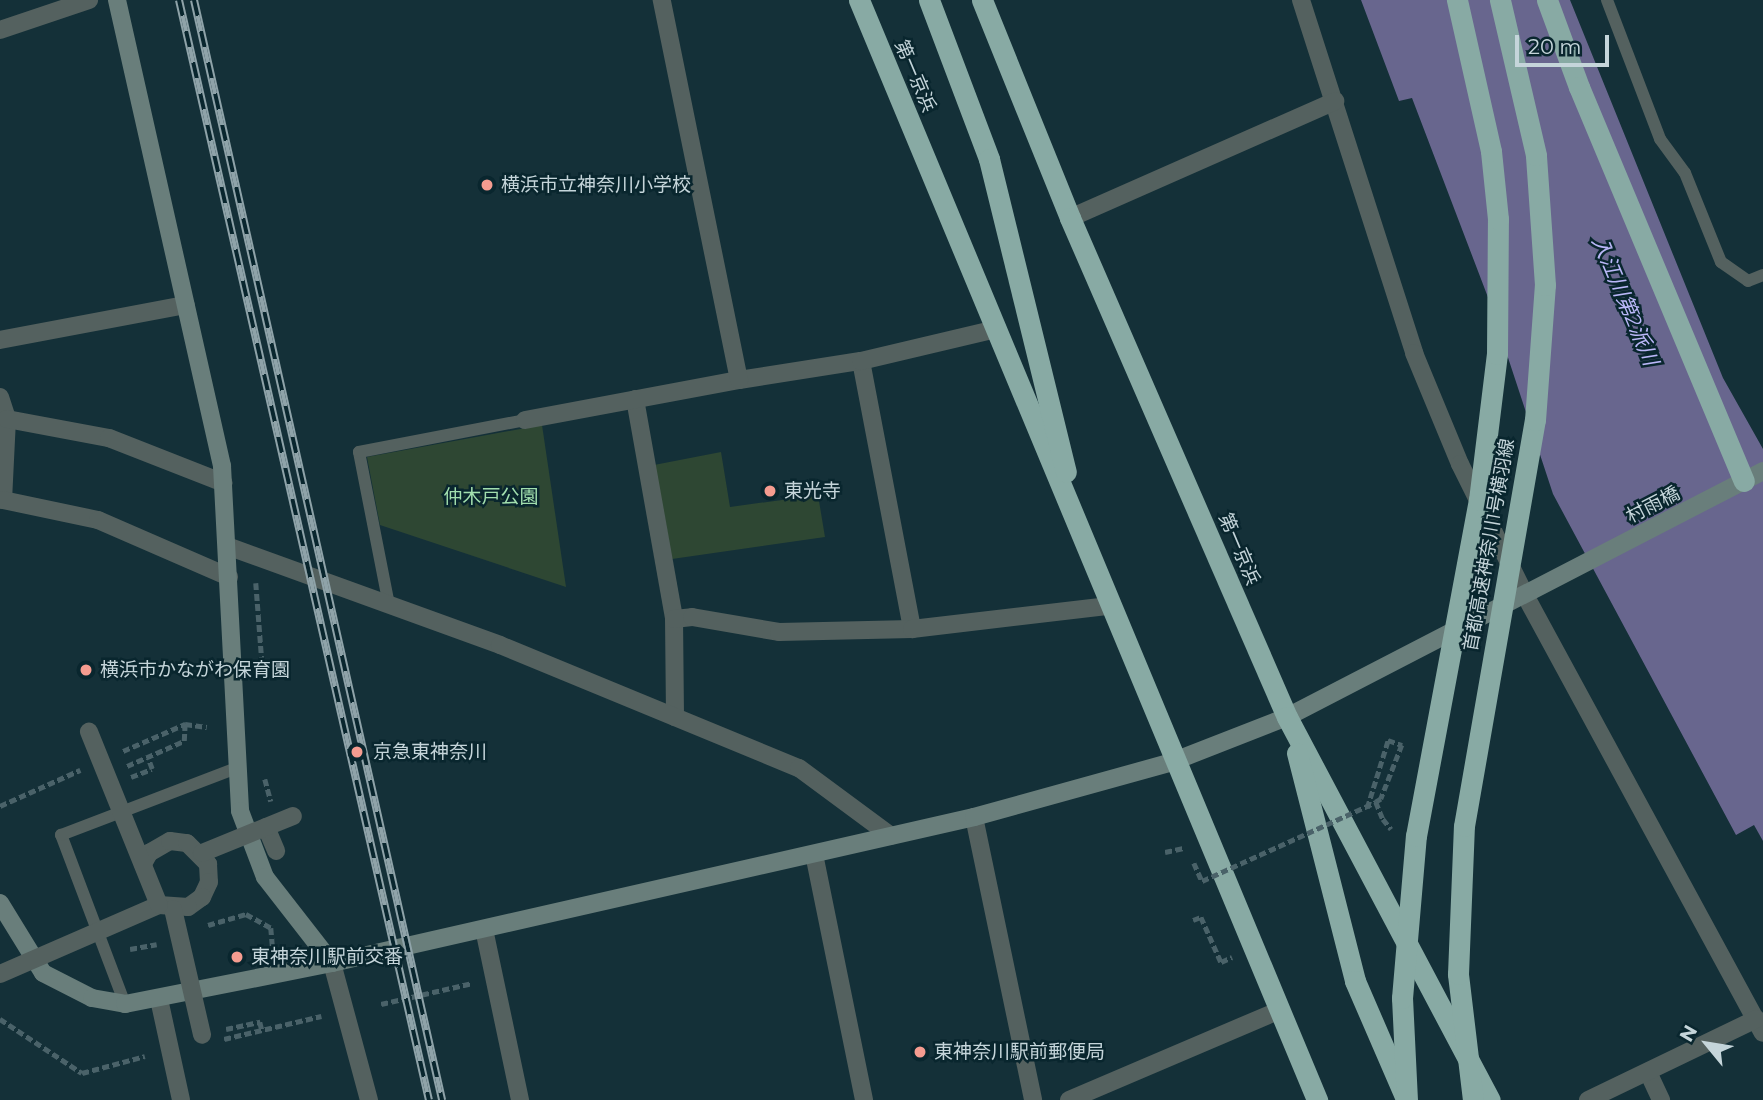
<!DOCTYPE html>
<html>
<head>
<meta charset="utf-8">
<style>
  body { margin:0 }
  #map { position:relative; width:1763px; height:1100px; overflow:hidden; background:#143038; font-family:Montserrat,"Noto Sans JP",sans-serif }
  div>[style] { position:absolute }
  .green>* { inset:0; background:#2e4733 }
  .water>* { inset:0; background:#68668e }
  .path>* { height:4.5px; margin-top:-2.25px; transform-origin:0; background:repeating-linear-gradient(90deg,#4a6269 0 7px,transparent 0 10.5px) }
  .lane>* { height:12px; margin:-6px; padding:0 6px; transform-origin:6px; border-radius:6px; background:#54615f }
  .street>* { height:18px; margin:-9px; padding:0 9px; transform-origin:9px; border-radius:9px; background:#54615f }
  .secondary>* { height:18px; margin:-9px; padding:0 9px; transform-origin:9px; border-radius:9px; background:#697e7b }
  .highway>* { height:21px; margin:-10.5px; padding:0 10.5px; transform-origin:10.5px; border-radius:10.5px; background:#88aaa4 }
  .rail>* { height:8px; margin-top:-4px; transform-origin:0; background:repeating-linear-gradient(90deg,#09262e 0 16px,#8fa3a9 0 32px); box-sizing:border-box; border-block:2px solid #8fa3a9 }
  .path-bridge>* { height:4.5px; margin-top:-2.25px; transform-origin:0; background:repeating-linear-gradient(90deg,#4a6269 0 7px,transparent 0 10.5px) }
  .street-bridge>* { height:18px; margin:-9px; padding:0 9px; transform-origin:9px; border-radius:9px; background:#54615f }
  .highway-bridge>* { height:21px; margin:-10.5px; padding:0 10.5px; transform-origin:10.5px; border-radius:10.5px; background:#88aaa4 }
  .dots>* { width:19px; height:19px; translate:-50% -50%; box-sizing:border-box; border:4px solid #09262e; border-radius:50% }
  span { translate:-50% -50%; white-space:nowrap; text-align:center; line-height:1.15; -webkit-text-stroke:5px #09262e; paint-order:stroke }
  .street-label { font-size:19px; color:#c5d5da }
  .poi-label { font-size:19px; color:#c5d5da }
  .left { translate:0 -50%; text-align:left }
  .park-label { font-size:19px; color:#a2dfae }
  .water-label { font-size:21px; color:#bab7f8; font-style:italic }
  .north { position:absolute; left:1672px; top:1009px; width:70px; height:70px; -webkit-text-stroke:5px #09262e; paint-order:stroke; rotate:300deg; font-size:19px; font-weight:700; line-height:28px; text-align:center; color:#c5d5da }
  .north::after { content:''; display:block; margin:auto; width:24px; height:32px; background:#c5d5da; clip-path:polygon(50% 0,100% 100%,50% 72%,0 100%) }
  .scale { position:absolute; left:1515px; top:35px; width:94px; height:32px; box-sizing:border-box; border:4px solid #c5d5da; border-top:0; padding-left:9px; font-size:21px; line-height:24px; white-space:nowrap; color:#c5d5da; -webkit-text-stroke:5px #09262e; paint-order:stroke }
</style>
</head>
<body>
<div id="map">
  <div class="green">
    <i style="clip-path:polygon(542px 425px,566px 587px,380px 525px,367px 457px)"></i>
    <i style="clip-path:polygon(721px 452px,730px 507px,818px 495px,825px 537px,672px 559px,654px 465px)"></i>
  </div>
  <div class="water">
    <i style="clip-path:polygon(1361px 0,1570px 0,1723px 378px,1763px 449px,1763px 841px,1754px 825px,1736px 835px,1553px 494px,1489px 300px,1412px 98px,1399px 101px)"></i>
  </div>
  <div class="path">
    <i style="left:256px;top:583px;width:90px;rotate:85.6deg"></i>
    <i style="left:123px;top:751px;width:68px;rotate:-23.5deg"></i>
    <i style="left:185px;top:724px;width:22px;rotate:8deg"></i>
    <i style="left:127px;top:766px;width:62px;rotate:-23.7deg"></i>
    <i style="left:184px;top:741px;width:17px;rotate:-87deg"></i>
    <i style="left:131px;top:777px;width:22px;rotate:-21deg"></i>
    <i style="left:152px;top:769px;width:12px;rotate:-110deg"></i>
    <i style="left:265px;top:779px;width:23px;rotate:75deg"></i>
    <i style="left:0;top:806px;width:88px;rotate:-24.2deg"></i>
    <i style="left:1367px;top:808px;width:71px;rotate:-72.8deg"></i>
    <i style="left:1388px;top:740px;width:15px;rotate:20deg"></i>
    <i style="left:1402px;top:745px;width:58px;rotate:111.3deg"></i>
    <i style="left:1381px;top:799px;width:6px;rotate:149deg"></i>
    <i style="left:1383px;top:819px;width:13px;rotate:51deg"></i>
    <i style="left:1165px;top:852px;width:19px;rotate:-12deg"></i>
    <i style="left:1193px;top:920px;width:9px;rotate:-21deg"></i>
    <i style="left:1201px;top:917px;width:49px;rotate:66deg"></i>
    <i style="left:1221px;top:962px;width:12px;rotate:-24deg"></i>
    <i style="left:208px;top:925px;width:40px;rotate:-16deg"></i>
    <i style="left:246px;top:914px;width:29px;rotate:29deg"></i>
    <i style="left:271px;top:928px;width:21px;rotate:85deg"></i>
    <i style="left:130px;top:949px;width:27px;rotate:-10deg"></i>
    <i style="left:381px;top:1004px;width:94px;rotate:-12.9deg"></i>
    <i style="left:0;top:1019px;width:98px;rotate:33.4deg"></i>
    <i style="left:82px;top:1073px;width:65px;rotate:-15.1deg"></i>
    <i style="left:226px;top:1029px;width:35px;rotate:-12deg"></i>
    <i style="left:260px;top:1022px;width:8px;rotate:76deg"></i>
    <i style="left:224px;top:1039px;width:100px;rotate:-13.3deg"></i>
  </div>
  <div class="lane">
    <i style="left:1607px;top:0;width:149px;rotate:69.1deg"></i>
    <i style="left:1660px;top:139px;width:42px;rotate:53.7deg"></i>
    <i style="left:1685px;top:173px;width:96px;rotate:68deg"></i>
    <i style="left:1721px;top:262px;width:33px;rotate:35deg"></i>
    <i style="left:1748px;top:281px;width:16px;rotate:-22deg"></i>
    <i style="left:389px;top:605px;width:156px;rotate:-101.1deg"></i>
    <i style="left:359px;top:452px;width:169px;rotate:-10.9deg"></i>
    <i style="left:125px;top:1004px;width:181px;rotate:-110.7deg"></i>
    <i style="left:61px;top:835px;width:191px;rotate:-20.9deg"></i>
  </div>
  <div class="street">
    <i style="left:1301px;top:0;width:371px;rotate:72.2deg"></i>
    <i style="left:1414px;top:353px;width:120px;rotate:67.5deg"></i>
    <i style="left:1460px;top:464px;width:146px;rotate:63.6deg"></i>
    <i style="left:1525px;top:595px;width:498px;rotate:61.5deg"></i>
    <i style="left:0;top:30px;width:94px;rotate:-18.6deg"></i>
    <i style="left:1070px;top:218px;width:290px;rotate:-23.8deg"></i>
    <i style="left:0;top:340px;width:189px;rotate:-10.7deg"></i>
    <i style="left:861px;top:361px;width:273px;rotate:79.2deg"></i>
    <i style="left:739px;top:380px;width:123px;rotate:-8.9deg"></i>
    <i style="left:861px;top:361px;width:139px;rotate:-13.3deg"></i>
    <i style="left:0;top:397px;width:23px;rotate:72deg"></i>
    <i style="left:7px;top:419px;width:81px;rotate:92.8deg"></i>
    <i style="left:3px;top:500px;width:97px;rotate:11.9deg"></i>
    <i style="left:98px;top:520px;width:143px;rotate:23.5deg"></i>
    <i style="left:635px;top:399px;width:223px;rotate:79.9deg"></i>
    <i style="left:674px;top:619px;width:98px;rotate:89.4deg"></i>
    <i style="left:7px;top:419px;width:104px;rotate:10.6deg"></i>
    <i style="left:109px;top:438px;width:123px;rotate:21.4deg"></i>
    <i style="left:525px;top:420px;width:218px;rotate:-10.6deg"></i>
    <i style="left:739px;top:380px;width:388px;rotate:-101.5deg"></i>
    <i style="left:227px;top:546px;width:290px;rotate:19.9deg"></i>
    <i style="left:500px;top:645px;width:323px;rotate:22.4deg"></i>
    <i style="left:799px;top:768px;width:114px;rotate:36.5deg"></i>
    <i style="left:674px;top:619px;width:18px;rotate:-6deg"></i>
    <i style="left:692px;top:617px;width:88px;rotate:9.8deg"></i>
    <i style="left:779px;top:632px;width:133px;rotate:-1.3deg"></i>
    <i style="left:912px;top:629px;width:196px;rotate:-6.7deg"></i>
    <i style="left:974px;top:817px;width:289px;rotate:78.2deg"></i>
    <i style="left:266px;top:827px;width:26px;rotate:67deg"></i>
    <i style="left:814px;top:854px;width:251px;rotate:78.5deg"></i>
    <i style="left:143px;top:864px;width:13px;rotate:-61deg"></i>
    <i style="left:149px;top:853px;width:24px;rotate:-30deg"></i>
    <i style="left:170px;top:841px;width:17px;rotate:7deg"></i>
    <i style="left:187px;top:843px;width:30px;rotate:45deg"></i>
    <i style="left:208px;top:864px;width:18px;rotate:87deg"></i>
    <i style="left:209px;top:882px;width:17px;rotate:115deg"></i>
    <i style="left:202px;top:897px;width:17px;rotate:144deg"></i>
    <i style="left:188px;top:907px;width:29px;rotate:-176deg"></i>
    <i style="left:484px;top:929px;width:175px;rotate:78.1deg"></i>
    <i style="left:332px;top:963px;width:142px;rotate:74.9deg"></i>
    <i style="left:159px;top:999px;width:103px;rotate:77.7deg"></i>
    <i style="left:1648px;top:1072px;width:31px;rotate:65deg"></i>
    <i style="left:1069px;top:1100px;width:229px;rotate:-23.1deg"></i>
    <i style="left:1588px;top:1100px;width:187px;rotate:-25.7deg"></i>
  </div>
  <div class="secondary">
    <i style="left:117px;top:0;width:478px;rotate:77.3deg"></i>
    <i style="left:222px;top:466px;width:345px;rotate:87deg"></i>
    <i style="left:240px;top:811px;width:71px;rotate:69.3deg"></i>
    <i style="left:265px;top:877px;width:109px;rotate:52.1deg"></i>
    <i style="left:0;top:903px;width:82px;rotate:58.4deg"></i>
    <i style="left:43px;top:973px;width:55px;rotate:27deg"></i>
    <i style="left:92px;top:998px;width:34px;rotate:10deg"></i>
    <i style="left:125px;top:1004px;width:211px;rotate:-11.2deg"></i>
    <i style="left:332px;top:963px;width:658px;rotate:-12.81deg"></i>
    <i style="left:974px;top:817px;width:205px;rotate:-15.5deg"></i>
    <i style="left:1172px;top:762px;width:123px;rotate:-21.4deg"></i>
    <i style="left:1287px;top:717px;width:536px;rotate:-27.33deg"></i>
  </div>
  <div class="highway">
    <i style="left:859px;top:0;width:1192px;rotate:67.39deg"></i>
    <i style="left:929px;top:0;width:170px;rotate:69.3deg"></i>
    <i style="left:989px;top:159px;width:322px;rotate:76.2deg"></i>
    <i style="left:982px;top:0;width:235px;rotate:68deg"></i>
    <i style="left:1070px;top:218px;width:544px;rotate:66.5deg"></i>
    <i style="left:1287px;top:717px;width:433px;rotate:62.1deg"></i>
    <i style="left:1547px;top:0;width:93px;rotate:69.8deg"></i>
    <i style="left:1579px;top:87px;width:427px;rotate:67.3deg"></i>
    <i style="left:1297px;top:753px;width:235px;rotate:75.7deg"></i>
    <i style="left:1355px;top:981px;width:129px;rotate:66.6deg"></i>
  </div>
  <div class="rail">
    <i style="left:179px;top:0;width:1128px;rotate:77.2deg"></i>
    <i style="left:194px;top:0;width:1128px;rotate:77.29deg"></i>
  </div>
  <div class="path-bridge">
    <i style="left:1194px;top:863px;width:20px;rotate:66deg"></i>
    <i style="left:1202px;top:881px;width:191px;rotate:-24.4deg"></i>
    <i style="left:1376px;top:802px;width:18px;rotate:68deg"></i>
  </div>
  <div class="street-bridge">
    <i style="left:202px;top:853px;width:98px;rotate:-22.1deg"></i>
    <i style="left:173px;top:909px;width:129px;rotate:77deg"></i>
    <i style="left:0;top:974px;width:173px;rotate:-23.5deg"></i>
    <i style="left:159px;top:905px;width:187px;rotate:-112deg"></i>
  </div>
  <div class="highway-bridge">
    <i style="left:1407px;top:1100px;width:102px;rotate:-92.8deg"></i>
    <i style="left:1402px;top:998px;width:163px;rotate:-85.1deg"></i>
    <i style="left:1416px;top:836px;width:342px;rotate:-79.4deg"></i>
    <i style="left:1479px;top:500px;width:147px;rotate:-83deg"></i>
    <i style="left:1497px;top:354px;width:135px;rotate:-89.6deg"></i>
    <i style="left:1498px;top:219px;width:68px;rotate:-95.9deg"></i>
    <i style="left:1491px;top:151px;width:155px;rotate:-102.7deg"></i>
    <i style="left:1473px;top:1100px;width:127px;rotate:-96.8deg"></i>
    <i style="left:1458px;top:974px;width:148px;rotate:-87.7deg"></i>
    <i style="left:1464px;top:826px;width:412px;rotate:-80.1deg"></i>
    <i style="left:1535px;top:420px;width:135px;rotate:-85.8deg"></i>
    <i style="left:1545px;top:285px;width:130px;rotate:-94deg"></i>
    <i style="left:1536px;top:155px;width:159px;rotate:-103.1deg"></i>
  </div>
  <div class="dots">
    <i style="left:487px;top:185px;background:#f59c90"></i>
    <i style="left:770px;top:491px;background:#f59c90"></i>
    <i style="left:86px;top:670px;background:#f59c90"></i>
    <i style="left:357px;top:752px;background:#f59c90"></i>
    <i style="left:237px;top:957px;background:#f59c90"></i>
    <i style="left:920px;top:1052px;background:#f59c90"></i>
  </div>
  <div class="street-label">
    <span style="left:915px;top:76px;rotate:67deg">第一京浜</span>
    <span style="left:1653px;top:505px;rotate:-27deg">村雨橋</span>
    <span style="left:1489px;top:545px;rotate:-80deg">首都高速神奈川1号横羽線</span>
    <span style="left:1239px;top:549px;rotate:67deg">第一京浜</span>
  </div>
  <div class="poi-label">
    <span class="left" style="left:501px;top:185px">横浜市立神奈川小学校</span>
    <span class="left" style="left:784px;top:491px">東光寺</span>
    <span class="left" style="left:100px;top:670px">横浜市かながわ保育園</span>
    <span class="left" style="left:373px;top:752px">京急東神奈川</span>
    <span class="left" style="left:251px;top:957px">東神奈川駅前交番</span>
    <span class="left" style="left:934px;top:1052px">東神奈川駅前郵便局</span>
  </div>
  <div class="park-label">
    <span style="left:491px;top:497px">仲木戸公園</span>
  </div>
  <div class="water-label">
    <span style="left:1625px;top:301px;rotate:67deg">入江川第2派川</span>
  </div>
  <div class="north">N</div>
  <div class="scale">20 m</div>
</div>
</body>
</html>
